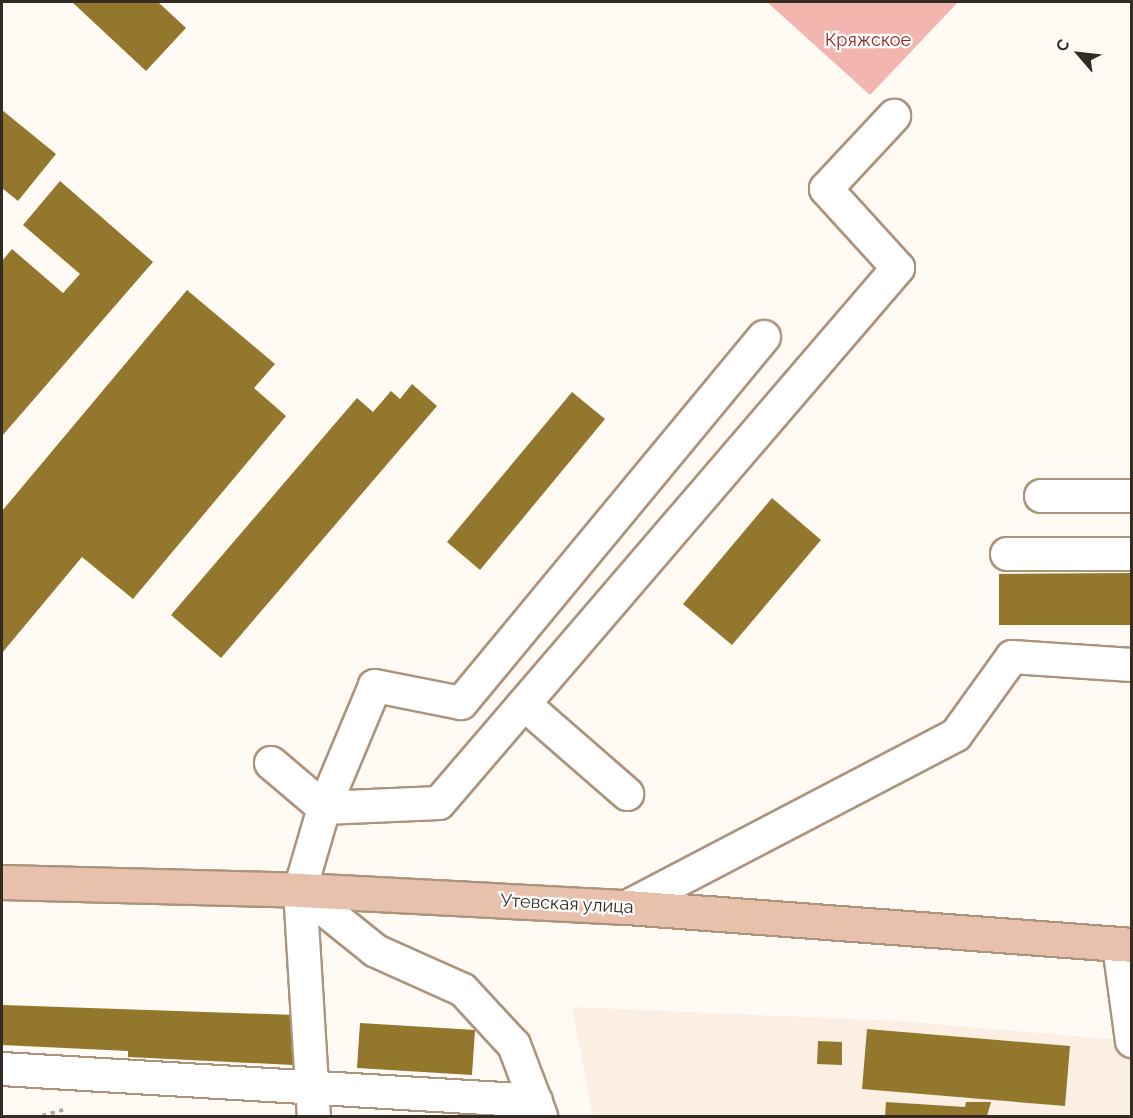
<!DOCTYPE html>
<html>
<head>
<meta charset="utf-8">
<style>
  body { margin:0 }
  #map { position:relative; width:1133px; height:1118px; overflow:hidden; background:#fffaf4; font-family:Raleway,sans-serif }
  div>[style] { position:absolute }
  .built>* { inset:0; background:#fbeee2 }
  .green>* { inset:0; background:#f2b6af }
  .building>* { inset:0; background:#93772d }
  .path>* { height:4px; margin-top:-2px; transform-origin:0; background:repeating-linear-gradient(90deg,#b0a9a2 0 4.5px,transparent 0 9px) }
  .roads { filter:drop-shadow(2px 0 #ac947c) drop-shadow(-2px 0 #ac947c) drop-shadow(0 2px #ac947c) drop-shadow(0 -2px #ac947c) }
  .minor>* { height:32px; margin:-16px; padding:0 16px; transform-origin:16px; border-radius:16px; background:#fff }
  .major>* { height:33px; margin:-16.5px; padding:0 16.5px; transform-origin:16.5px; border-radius:16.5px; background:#e8c1ad }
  span { translate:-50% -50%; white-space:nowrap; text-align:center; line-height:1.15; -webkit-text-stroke:4.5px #fff; paint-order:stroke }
  .park-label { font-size:18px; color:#972321 }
  .street-label { font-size:18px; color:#342b21 }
  .frame { position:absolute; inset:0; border:3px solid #342b21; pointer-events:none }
  .north { position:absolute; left:1049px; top:24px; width:60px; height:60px; -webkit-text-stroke:4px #fff; paint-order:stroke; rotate:298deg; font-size:16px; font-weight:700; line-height:24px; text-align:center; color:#342b21 }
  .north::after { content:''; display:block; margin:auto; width:21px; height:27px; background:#342b21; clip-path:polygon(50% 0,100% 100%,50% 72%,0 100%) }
</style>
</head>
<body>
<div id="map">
  <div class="built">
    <i style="clip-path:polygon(572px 1007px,898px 1021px,1108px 1039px,1131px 1038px,1131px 1116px,593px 1116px)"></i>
  </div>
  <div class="green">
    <i style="clip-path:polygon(767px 2px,958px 2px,870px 95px)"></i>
  </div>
  <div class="building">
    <i style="clip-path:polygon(72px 2px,158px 2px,186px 28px,146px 71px)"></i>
    <i style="clip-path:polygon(2px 110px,56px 154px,18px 201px,2px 188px)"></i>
    <i style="clip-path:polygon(60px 181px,153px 262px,2px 436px,2px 261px,12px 249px,63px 293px,80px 274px,23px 225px)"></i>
    <i style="clip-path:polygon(187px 290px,275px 364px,254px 388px,286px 416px,133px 599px,82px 557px,2px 653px,2px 511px)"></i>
    <i style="clip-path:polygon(412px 384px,437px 406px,221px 658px,171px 615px,357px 398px,373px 412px,391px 391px,400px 399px)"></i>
    <i style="clip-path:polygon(572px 392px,605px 419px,480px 570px,447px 542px)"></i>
    <i style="clip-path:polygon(772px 498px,821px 540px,732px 645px,683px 604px)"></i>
    <i style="clip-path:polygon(1132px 573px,1132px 625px,999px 625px,999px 574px)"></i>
    <i style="clip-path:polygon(3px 1005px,295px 1015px,293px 1065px,128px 1057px,128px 1051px,2px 1045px)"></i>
    <i style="clip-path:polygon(360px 1023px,475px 1030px,472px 1075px,357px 1068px)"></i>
    <i style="clip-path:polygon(867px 1029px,1070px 1046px,1065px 1106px,862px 1089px)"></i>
    <i style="clip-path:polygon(818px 1041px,842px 1042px,842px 1065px,817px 1064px)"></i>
    <i style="clip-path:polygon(886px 1102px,965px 1107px,966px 1102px,991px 1102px,987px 1116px,885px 1116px)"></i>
  </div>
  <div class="path">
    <i style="left:42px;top:1116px;width:22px;rotate:-16deg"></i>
  </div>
  <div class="roads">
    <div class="minor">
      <i style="left:764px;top:337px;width:475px;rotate:129.6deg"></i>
      <i style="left:461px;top:703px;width:88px;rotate:-168.8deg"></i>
      <i style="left:375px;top:686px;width:132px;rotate:112.7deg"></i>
      <i style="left:324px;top:808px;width:115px;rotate:-2.5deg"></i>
      <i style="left:439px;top:803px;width:705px;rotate:-49.37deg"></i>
      <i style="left:898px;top:268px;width:107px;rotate:-132.3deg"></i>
      <i style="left:826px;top:189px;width:100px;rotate:-47deg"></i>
      <i style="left:1041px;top:496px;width:91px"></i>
      <i style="left:1007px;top:554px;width:125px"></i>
      <i style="left:524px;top:704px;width:137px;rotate:41.1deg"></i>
      <i style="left:271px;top:763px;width:70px;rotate:40.3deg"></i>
      <i style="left:324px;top:808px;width:85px;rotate:106.3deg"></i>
      <i style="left:300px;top:890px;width:226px;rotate:86.5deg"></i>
      <i style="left:300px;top:890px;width:97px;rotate:38.8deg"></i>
      <i style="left:376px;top:951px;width:95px;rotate:24.1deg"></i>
      <i style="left:463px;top:990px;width:75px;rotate:47.2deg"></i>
      <i style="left:514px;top:1045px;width:76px;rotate:69.2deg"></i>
      <i style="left:627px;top:907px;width:371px;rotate:-27.6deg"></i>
      <i style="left:956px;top:735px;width:96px;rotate:-54.3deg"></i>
      <i style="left:1012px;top:657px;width:120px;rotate:3.8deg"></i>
      <i style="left:1119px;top:946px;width:96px;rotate:82.2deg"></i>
      <i style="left:2px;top:1069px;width:535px;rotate:3.43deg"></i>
    </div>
    <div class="major">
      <i style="left:2px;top:882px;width:298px;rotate:1.5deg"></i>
      <i style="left:300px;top:890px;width:327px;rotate:3deg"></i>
      <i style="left:627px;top:907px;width:506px;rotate:4.3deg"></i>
    </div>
  </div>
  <div class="park-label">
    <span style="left:868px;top:40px">Кряжское</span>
  </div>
  <div class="street-label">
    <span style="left:567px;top:904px;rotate:3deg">Утевская улица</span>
  </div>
  <div class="frame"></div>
  <div class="north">С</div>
</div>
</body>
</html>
